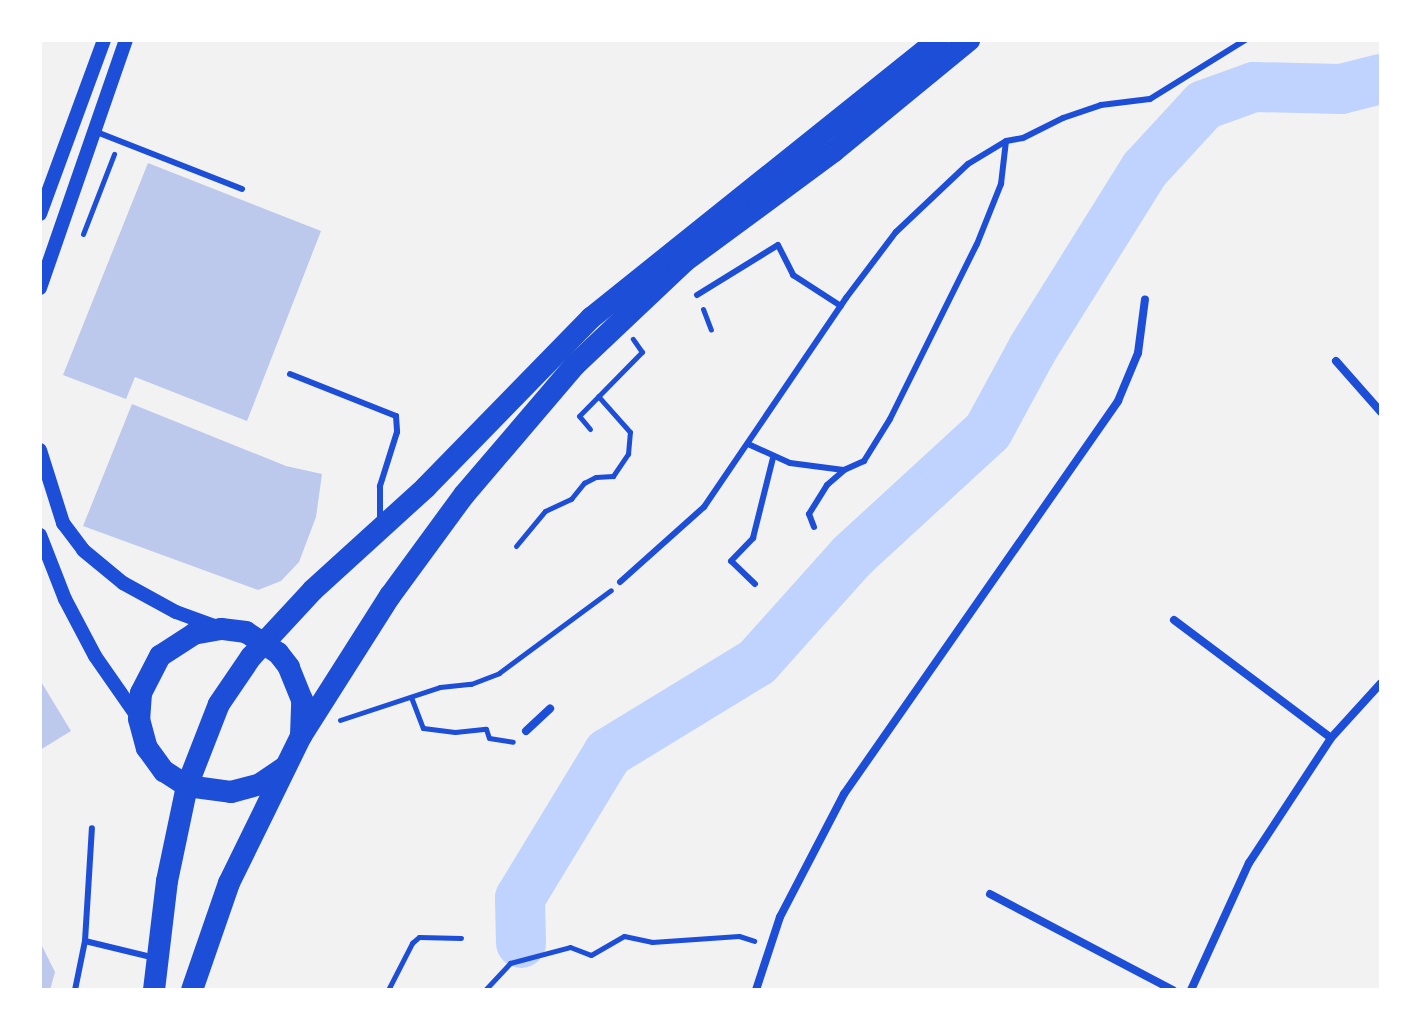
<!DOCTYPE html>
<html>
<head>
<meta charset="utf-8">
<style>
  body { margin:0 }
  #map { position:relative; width:1421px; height:1030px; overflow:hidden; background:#f2f2f2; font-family:"Fira Sans",sans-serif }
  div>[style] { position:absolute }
  .river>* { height:50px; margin:-25px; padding:0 25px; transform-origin:25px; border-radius:25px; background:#bfd3fe }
  .building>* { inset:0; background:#bdc9ec }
  .path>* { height:5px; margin:-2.5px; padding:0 2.5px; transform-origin:2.5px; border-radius:2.5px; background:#1d4ed8 }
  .service>* { height:6px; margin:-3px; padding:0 3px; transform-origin:3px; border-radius:3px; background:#1d4ed8 }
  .minor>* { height:8px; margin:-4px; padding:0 4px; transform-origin:4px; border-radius:4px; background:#1d4ed8 }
  .tertiary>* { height:14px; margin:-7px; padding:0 7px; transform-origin:7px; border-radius:7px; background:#1d4ed8 }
  .trunk>* { height:22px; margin:-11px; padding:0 11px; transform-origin:11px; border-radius:11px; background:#1d4ed8 }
  span { translate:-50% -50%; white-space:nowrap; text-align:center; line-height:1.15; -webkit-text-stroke:8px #fff; paint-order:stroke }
  .frame { position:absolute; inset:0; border:42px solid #fff; pointer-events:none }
</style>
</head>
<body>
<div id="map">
  <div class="river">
    <i style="left:521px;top:943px;width:45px;rotate:-91.3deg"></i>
    <i style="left:520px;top:898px;width:170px;rotate:-58.7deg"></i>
    <i style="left:608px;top:753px;width:175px;rotate:-31.4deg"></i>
    <i style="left:757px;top:662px;width:142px;rotate:-48.1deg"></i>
    <i style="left:852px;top:556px;width:185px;rotate:-42.6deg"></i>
    <i style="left:988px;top:431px;width:94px;rotate:-61.5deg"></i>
    <i style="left:1033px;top:348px;width:211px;rotate:-58deg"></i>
    <i style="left:1145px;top:169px;width:87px;rotate:-47.3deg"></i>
    <i style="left:1204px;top:105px;width:53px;rotate:-19.8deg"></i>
    <i style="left:1254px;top:87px;width:87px;rotate:1.3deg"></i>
    <i style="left:1341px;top:89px;width:41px;rotate:-14deg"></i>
  </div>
  <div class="building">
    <i style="clip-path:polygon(148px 163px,321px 231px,247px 421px,135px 377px,126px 399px,63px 375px)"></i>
    <i style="clip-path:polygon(132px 404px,286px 466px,322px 474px,316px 517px,299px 562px,281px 581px,258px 590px,83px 526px)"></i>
    <i style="clip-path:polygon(40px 680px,71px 731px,40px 750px)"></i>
    <i style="clip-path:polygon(40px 942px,55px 972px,50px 990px,40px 990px)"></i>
  </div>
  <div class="path">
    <i style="left:83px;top:234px;width:86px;rotate:-68.8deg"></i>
    <i style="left:703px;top:309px;width:22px;rotate:69deg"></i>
    <i style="left:590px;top:429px;width:17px;rotate:-130deg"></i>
    <i style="left:579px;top:416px;width:90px;rotate:-45.5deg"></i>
    <i style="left:642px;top:352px;width:16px;rotate:-125deg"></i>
    <i style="left:516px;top:546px;width:45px;rotate:-50.4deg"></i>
    <i style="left:545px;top:511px;width:29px;rotate:-25deg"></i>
    <i style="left:571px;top:499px;width:21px;rotate:-51deg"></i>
    <i style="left:584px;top:483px;width:13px;rotate:-27deg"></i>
    <i style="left:596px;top:477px;width:17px;rotate:-3deg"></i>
    <i style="left:613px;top:476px;width:27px;rotate:-56deg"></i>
    <i style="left:628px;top:454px;width:22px;rotate:-85deg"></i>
    <i style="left:630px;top:432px;width:48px;rotate:-131.6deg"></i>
    <i style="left:411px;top:697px;width:33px;rotate:69deg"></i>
    <i style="left:423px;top:728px;width:32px;rotate:7deg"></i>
    <i style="left:455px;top:732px;width:31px;rotate:-6deg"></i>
    <i style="left:486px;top:729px;width:9px;rotate:72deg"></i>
    <i style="left:489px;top:738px;width:24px;rotate:9deg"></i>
    <i style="left:340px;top:720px;width:105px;rotate:-18.3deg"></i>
    <i style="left:440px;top:687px;width:31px;rotate:-6deg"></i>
    <i style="left:471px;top:684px;width:30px;rotate:-21deg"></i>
    <i style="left:499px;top:673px;width:139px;rotate:-36.5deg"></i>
    <i style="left:388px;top:990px;width:53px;rotate:-62.9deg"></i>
    <i style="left:412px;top:943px;width:9px;rotate:-41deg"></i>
    <i style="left:419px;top:937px;width:42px;rotate:1.4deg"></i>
    <i style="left:485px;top:990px;width:37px;rotate:-47deg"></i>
    <i style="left:510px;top:963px;width:62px;rotate:-14.9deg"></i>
    <i style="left:570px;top:947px;width:22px;rotate:21deg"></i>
    <i style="left:591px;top:955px;width:38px;rotate:-30deg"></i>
    <i style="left:624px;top:936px;width:29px;rotate:12deg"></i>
    <i style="left:652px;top:942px;width:87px;rotate:-3.9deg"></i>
    <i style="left:739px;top:936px;width:16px;rotate:18deg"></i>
  </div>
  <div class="service">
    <i style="left:94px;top:131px;width:159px;rotate:21.4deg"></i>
    <i style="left:697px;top:295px;width:95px;rotate:-31.7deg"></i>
    <i style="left:778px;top:245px;width:34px;rotate:63deg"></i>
    <i style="left:793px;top:275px;width:57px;rotate:32.9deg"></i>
    <i style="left:290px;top:374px;width:114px;rotate:21.6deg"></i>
    <i style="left:396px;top:416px;width:16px;rotate:86deg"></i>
    <i style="left:397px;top:432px;width:57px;rotate:107.5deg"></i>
    <i style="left:380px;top:486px;width:33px;rotate:90deg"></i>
    <i style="left:748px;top:444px;width:46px;rotate:24.3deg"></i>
    <i style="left:790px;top:463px;width:54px;rotate:7.4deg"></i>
    <i style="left:844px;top:470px;width:22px;rotate:-24deg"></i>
    <i style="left:864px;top:461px;width:49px;rotate:-58.2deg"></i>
    <i style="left:890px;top:419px;width:195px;rotate:-63.6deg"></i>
    <i style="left:977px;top:244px;width:65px;rotate:-68.2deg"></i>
    <i style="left:1001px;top:184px;width:43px;rotate:-83.4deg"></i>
    <i style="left:814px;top:527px;width:14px;rotate:-111deg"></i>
    <i style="left:809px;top:514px;width:34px;rotate:-58deg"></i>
    <i style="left:827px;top:485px;width:23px;rotate:-41deg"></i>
    <i style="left:620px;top:582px;width:113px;rotate:-41.8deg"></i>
    <i style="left:704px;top:507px;width:253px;rotate:-55.8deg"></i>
    <i style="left:846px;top:298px;width:83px;rotate:-52.9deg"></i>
    <i style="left:896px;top:232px;width:99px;rotate:-43.4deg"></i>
    <i style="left:968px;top:164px;width:44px;rotate:-31.2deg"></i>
    <i style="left:1006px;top:141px;width:17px;rotate:-10deg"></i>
    <i style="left:1023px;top:138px;width:45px;rotate:-26.6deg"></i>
    <i style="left:1063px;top:118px;width:40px;rotate:-18.9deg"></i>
    <i style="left:1101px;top:105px;width:49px;rotate:-7deg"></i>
    <i style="left:1150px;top:99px;width:112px;rotate:-31.8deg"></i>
    <i style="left:755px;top:584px;width:33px;rotate:-136deg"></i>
    <i style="left:731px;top:561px;width:32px;rotate:-46deg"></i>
    <i style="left:753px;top:538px;width:82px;rotate:-76deg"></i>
    <i style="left:85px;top:941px;width:68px;rotate:13.6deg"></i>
    <i style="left:75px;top:990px;width:50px;rotate:-78.5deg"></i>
    <i style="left:85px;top:941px;width:113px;rotate:-86.5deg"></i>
  </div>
  <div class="minor">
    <i style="left:1336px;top:361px;width:68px;rotate:48.6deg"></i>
    <i style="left:1174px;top:620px;width:196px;rotate:36.9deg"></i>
    <i style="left:526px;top:731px;width:33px;rotate:-43deg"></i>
    <i style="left:990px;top:894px;width:207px;rotate:27.7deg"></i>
    <i style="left:756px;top:990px;width:77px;rotate:-71.8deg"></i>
    <i style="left:780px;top:917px;width:139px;rotate:-62.5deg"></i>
    <i style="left:844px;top:794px;width:479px;rotate:-55.1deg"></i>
    <i style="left:1118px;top:401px;width:52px;rotate:-67.4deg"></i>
    <i style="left:1138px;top:353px;width:54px;rotate:-82.6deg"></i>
    <i style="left:1191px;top:990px;width:140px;rotate:-65.5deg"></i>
    <i style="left:1249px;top:863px;width:149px;rotate:-56.7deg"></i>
    <i style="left:1331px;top:738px;width:74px;rotate:-47.7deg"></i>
  </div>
  <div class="tertiary">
    <i style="left:40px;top:214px;width:185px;rotate:-69.8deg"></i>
    <i style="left:40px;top:288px;width:262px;rotate:-70.9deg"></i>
    <i style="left:40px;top:450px;width:77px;rotate:72.5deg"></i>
    <i style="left:63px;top:523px;width:34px;rotate:53deg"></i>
    <i style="left:83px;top:550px;width:52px;rotate:39.5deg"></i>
    <i style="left:123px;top:583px;width:60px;rotate:28.7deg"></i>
    <i style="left:176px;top:612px;width:44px;rotate:20.1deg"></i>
    <i style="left:40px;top:535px;width:69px;rotate:68.7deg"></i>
    <i style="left:65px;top:599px;width:64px;rotate:62.2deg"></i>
    <i style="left:95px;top:656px;width:77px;rotate:55.1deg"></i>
  </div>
  <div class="trunk">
    <i style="left:301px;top:736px;width:166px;rotate:-57.6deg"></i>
    <i style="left:390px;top:596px;width:125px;rotate:-53.8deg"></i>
    <i style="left:464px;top:495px;width:171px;rotate:-49.5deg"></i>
    <i style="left:575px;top:365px;width:151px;rotate:-43.4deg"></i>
    <i style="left:685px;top:261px;width:185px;rotate:-36.4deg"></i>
    <i style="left:834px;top:151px;width:175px;rotate:-39.4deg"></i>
    <i style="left:154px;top:990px;width:110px;rotate:-83.2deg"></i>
    <i style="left:167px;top:881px;width:97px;rotate:-78.1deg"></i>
    <i style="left:187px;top:786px;width:88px;rotate:-68.7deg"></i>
    <i style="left:219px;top:704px;width:57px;rotate:-55.8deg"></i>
    <i style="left:251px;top:657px;width:91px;rotate:-47.2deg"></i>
    <i style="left:313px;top:590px;width:153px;rotate:-42.3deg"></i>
    <i style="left:426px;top:487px;width:236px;rotate:-45.7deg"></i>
    <i style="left:591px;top:318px;width:445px;rotate:-38.7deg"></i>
    <i style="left:192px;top:990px;width:113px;rotate:-70.9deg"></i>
    <i style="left:229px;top:883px;width:164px;rotate:-63.9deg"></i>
    <i style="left:301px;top:736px;width:36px;rotate:-88deg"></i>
    <i style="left:302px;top:700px;width:35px;rotate:-112deg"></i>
    <i style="left:289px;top:667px;width:18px;rotate:-128deg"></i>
    <i style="left:278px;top:653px;width:38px;rotate:-147deg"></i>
    <i style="left:246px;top:632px;width:25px;rotate:-173deg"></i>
    <i style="left:221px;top:629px;width:27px;rotate:170deg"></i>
    <i style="left:194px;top:634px;width:40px;rotate:147.1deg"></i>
    <i style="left:160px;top:656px;width:42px;rotate:117.2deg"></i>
    <i style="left:141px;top:693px;width:26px;rotate:94deg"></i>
    <i style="left:139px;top:719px;width:30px;rotate:75deg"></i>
    <i style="left:147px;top:748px;width:29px;rotate:54deg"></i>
    <i style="left:164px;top:771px;width:27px;rotate:33deg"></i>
    <i style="left:187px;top:786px;width:44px;rotate:7.8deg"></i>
    <i style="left:231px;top:792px;width:30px;rotate:-15deg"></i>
    <i style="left:260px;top:784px;width:30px;rotate:-34deg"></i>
  </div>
  <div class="frame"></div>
</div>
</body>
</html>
